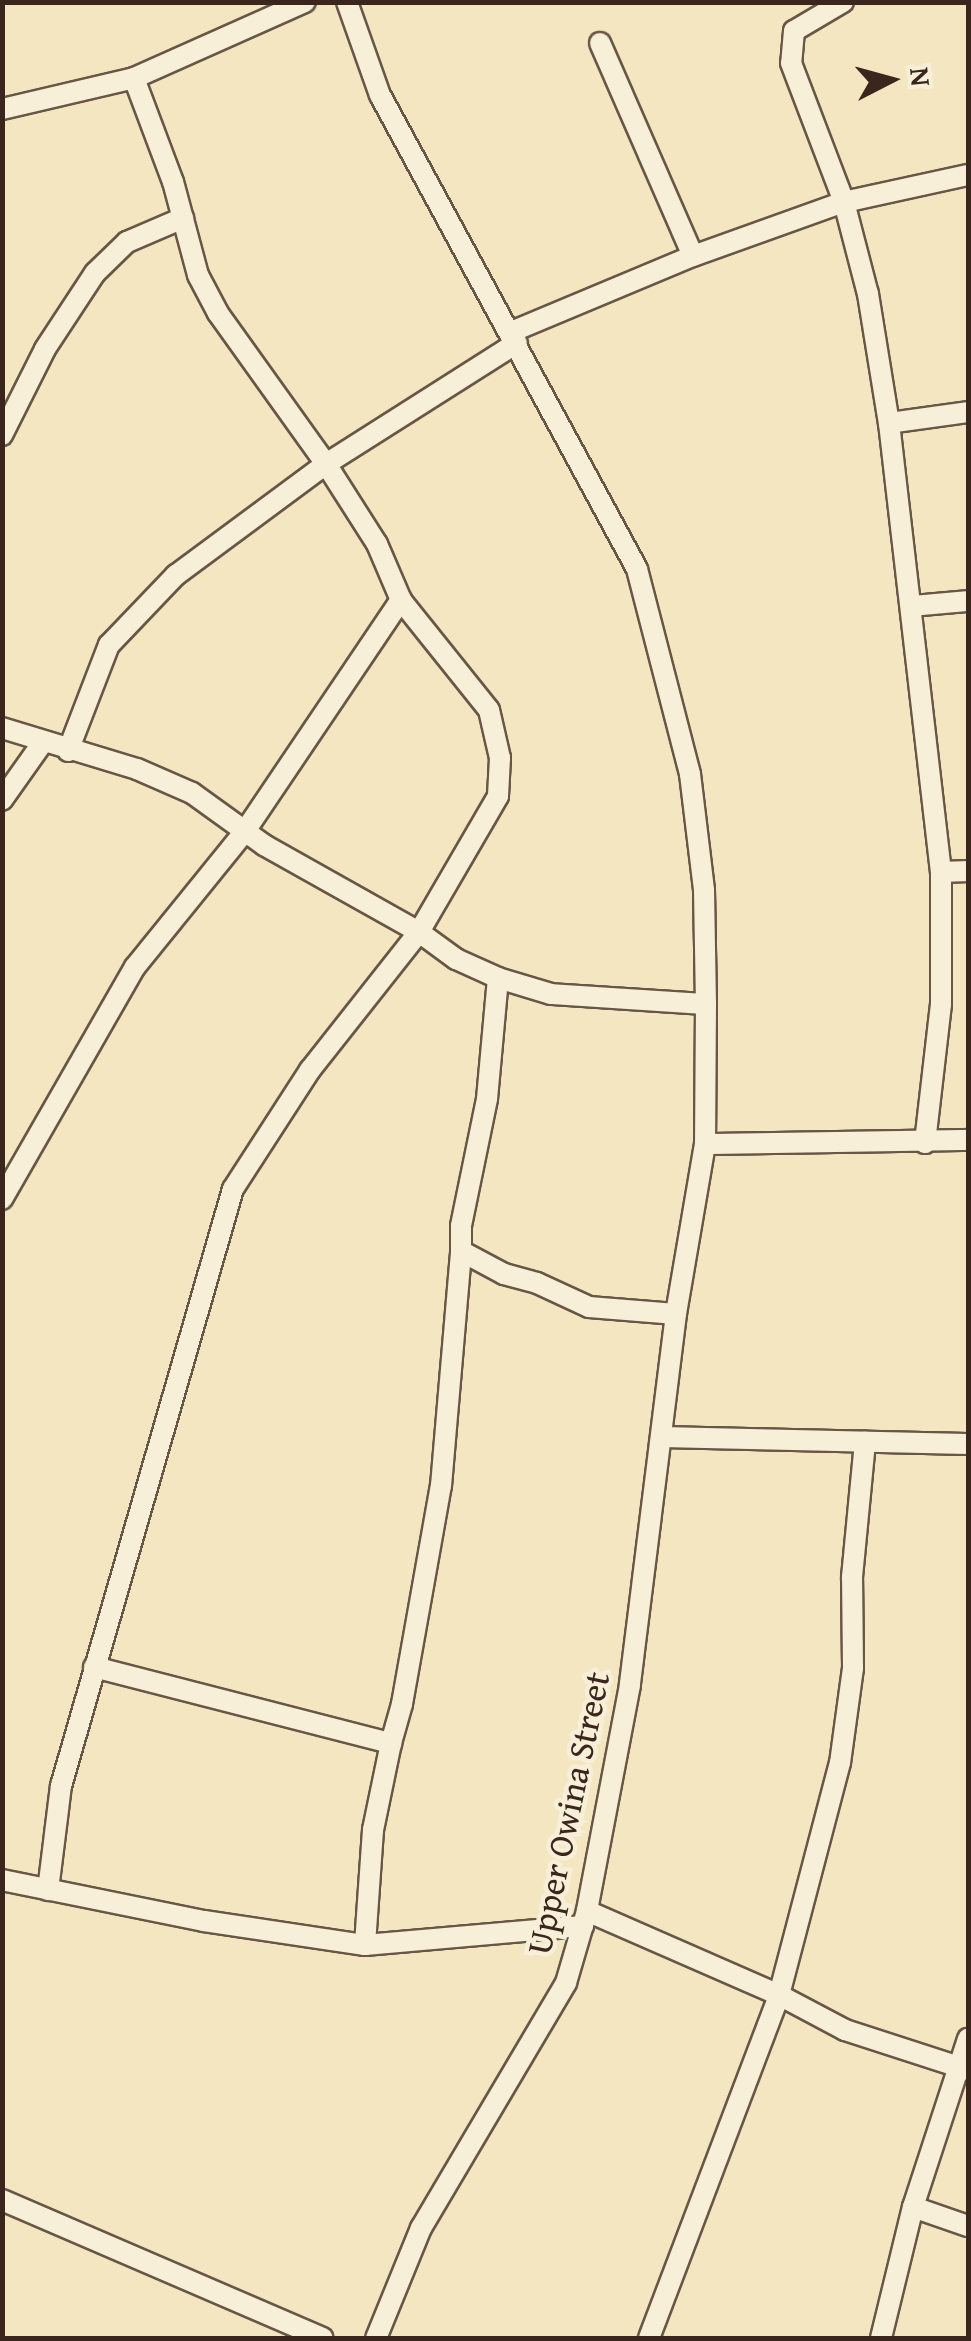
<!DOCTYPE html>
<html>
<head>
<meta charset="utf-8">
<style>
  body { margin:0 }
  #map { position:relative; width:971px; height:2341px; overflow:hidden; background:#f3e6c1; font-family:"Gentium Book Plus",serif }
  div>[style] { position:absolute }
  .roads { filter:drop-shadow(2px 0 #685646) drop-shadow(-2px 0 #685646) drop-shadow(0 2px #685646) drop-shadow(0 -2px #685646) }
  .street>* { height:20px; margin:-10px; padding:0 10px; transform-origin:10px; border-radius:10px; background:#f7efd7 }
  span { translate:-50% -50%; white-space:nowrap; text-align:center; line-height:1.15; -webkit-text-stroke:9px #f7efd7; paint-order:stroke }
  .street-label { font-size:35px; color:#3a261d }
  .frame { position:absolute; inset:0; border:5px solid #3a261d; pointer-events:none }
  .north { position:absolute; left:841px; top:30px; width:100px; height:100px; -webkit-text-stroke:8px #f7efd7; paint-order:stroke; rotate:84deg; font-size:28px; font-weight:700; line-height:40px; text-align:center; color:#3a261d }
  .north::after { content:''; display:block; margin:auto; width:35px; height:45px; background:#3a261d; clip-path:polygon(50% 0,100% 100%,50% 72%,0 100%) }
</style>
</head>
<body>
<div id="map">
  <div class="roads">
    <div class="street">
      <i style="left:347px;top:2px;width:99px;rotate:70.5deg"></i>
      <i style="left:380px;top:95px;width:539px;rotate:61.53deg"></i>
      <i style="left:637px;top:569px;width:212px;rotate:75.5deg"></i>
      <i style="left:690px;top:774px;width:117px;rotate:83.1deg"></i>
      <i style="left:704px;top:890px;width:114px;rotate:89deg"></i>
      <i style="left:706px;top:1004px;width:140px;rotate:90.4deg"></i>
      <i style="left:705px;top:1144px;width:172px;rotate:99.7deg"></i>
      <i style="left:676px;top:1314px;width:374px;rotate:97.1deg"></i>
      <i style="left:630px;top:1685px;width:230px;rotate:100.8deg"></i>
      <i style="left:587px;top:1911px;width:75px;rotate:106.3deg"></i>
      <i style="left:566px;top:1983px;width:285px;rotate:120.6deg"></i>
      <i style="left:421px;top:2228px;width:119px;rotate:112.2deg"></i>
      <i style="left:843px;top:2px;width:57px;rotate:149.4deg"></i>
      <i style="left:794px;top:31px;width:32px;rotate:95deg"></i>
      <i style="left:791px;top:63px;width:149px;rotate:69.1deg"></i>
      <i style="left:844px;top:202px;width:95px;rotate:75.4deg"></i>
      <i style="left:868px;top:294px;width:131px;rotate:80.8deg"></i>
      <i style="left:889px;top:423px;width:452px;rotate:83.4deg"></i>
      <i style="left:941px;top:872px;width:132px;rotate:90deg"></i>
      <i style="left:941px;top:1004px;width:140px;rotate:96.6deg"></i>
      <i style="left:600px;top:43px;width:232px;rotate:66.4deg"></i>
      <i style="left:2px;top:109px;width:136px;rotate:-13.2deg"></i>
      <i style="left:511px;top:332px;width:197px;rotate:-22.7deg"></i>
      <i style="left:693px;top:256px;width:160px;rotate:-19.7deg"></i>
      <i style="left:844px;top:202px;width:127px;rotate:-12.3deg"></i>
      <i style="left:889px;top:423px;width:80px;rotate:-7.9deg"></i>
      <i style="left:2px;top:435px;width:96px;rotate:-63.4deg"></i>
      <i style="left:45px;top:349px;width:91px;rotate:-56.7deg"></i>
      <i style="left:95px;top:273px;width:45px;rotate:-44.1deg"></i>
      <i style="left:127px;top:242px;width:61px;rotate:-23.2deg"></i>
      <i style="left:912px;top:606px;width:56px;rotate:-5.1deg"></i>
      <i style="left:2px;top:728px;width:141px;rotate:16.9deg"></i>
      <i style="left:137px;top:769px;width:60px;rotate:23.6deg"></i>
      <i style="left:192px;top:793px;width:89px;rotate:35.8deg"></i>
      <i style="left:264px;top:845px;width:178px;rotate:29.3deg"></i>
      <i style="left:419px;top:932px;width:46px;rotate:36.1deg"></i>
      <i style="left:456px;top:959px;width:46px;rotate:24.3deg"></i>
      <i style="left:498px;top:978px;width:55px;rotate:16.8deg"></i>
      <i style="left:551px;top:994px;width:155px;rotate:3.7deg"></i>
      <i style="left:68px;top:751px;width:114px;rotate:-68.9deg"></i>
      <i style="left:109px;top:645px;width:97px;rotate:-46.3deg"></i>
      <i style="left:176px;top:575px;width:187px;rotate:-36.5deg"></i>
      <i style="left:326px;top:464px;width:226px;rotate:-32.4deg"></i>
      <i style="left:2px;top:800px;width:71px;rotate:-54.7deg"></i>
      <i style="left:941px;top:872px;width:27px;rotate:-2deg"></i>
      <i style="left:498px;top:978px;width:121px;rotate:95.2deg"></i>
      <i style="left:487px;top:1099px;width:130px;rotate:101.6deg"></i>
      <i style="left:461px;top:1226px;width:25px;rotate:90deg"></i>
      <i style="left:461px;top:1251px;width:49px;rotate:28.1deg"></i>
      <i style="left:504px;top:1274px;width:34px;rotate:15deg"></i>
      <i style="left:537px;top:1283px;width:57px;rotate:24.8deg"></i>
      <i style="left:589px;top:1307px;width:87px;rotate:4.6deg"></i>
      <i style="left:705px;top:1144px;width:263px;rotate:-0.9deg"></i>
      <i style="left:2px;top:1199px;width:267px;rotate:-60.2deg"></i>
      <i style="left:135px;top:967px;width:175px;rotate:-51deg"></i>
      <i style="left:245px;top:831px;width:279px;rotate:-56deg"></i>
      <i style="left:661px;top:1437px;width:307px;rotate:1.3deg"></i>
      <i style="left:94px;top:1667px;width:307px;rotate:14.4deg"></i>
      <i style="left:391px;top:1743px;width:89px;rotate:101.7deg"></i>
      <i style="left:373px;top:1830px;width:115px;rotate:94deg"></i>
      <i style="left:391px;top:1743px;width:41px;rotate:-74.2deg"></i>
      <i style="left:402px;top:1704px;width:221px;rotate:-79.9deg"></i>
      <i style="left:441px;top:1486px;width:236px;rotate:-85.1deg"></i>
      <i style="left:2px;top:1880px;width:206px;rotate:11.5deg"></i>
      <i style="left:204px;top:1921px;width:163px;rotate:8.5deg"></i>
      <i style="left:365px;top:1945px;width:219px;rotate:-5deg"></i>
      <i style="left:48px;top:1890px;width:105px;rotate:-82.9deg"></i>
      <i style="left:61px;top:1786px;width:621px;rotate:-73.93deg"></i>
      <i style="left:233px;top:1189px;width:142px;rotate:-57.1deg"></i>
      <i style="left:310px;top:1070px;width:176px;rotate:-51.7deg"></i>
      <i style="left:419px;top:932px;width:157px;rotate:-59.8deg"></i>
      <i style="left:498px;top:796px;width:38px;rotate:-87deg"></i>
      <i style="left:500px;top:758px;width:49px;rotate:-102.9deg"></i>
      <i style="left:489px;top:710px;width:141px;rotate:-128.7deg"></i>
      <i style="left:401px;top:600px;width:61px;rotate:-113.2deg"></i>
      <i style="left:377px;top:544px;width:95px;rotate:-122.5deg"></i>
      <i style="left:326px;top:464px;width:186px;rotate:-125.6deg"></i>
      <i style="left:218px;top:313px;width:43px;rotate:-117.8deg"></i>
      <i style="left:198px;top:275px;width:96px;rotate:-105deg"></i>
      <i style="left:173px;top:182px;width:111px;rotate:-110.6deg"></i>
      <i style="left:134px;top:78px;width:187px;rotate:-24deg"></i>
      <i style="left:587px;top:1911px;width:210px;rotate:23.6deg"></i>
      <i style="left:779px;top:1995px;width:75px;rotate:27.9deg"></i>
      <i style="left:845px;top:2030px;width:129px;rotate:18deg"></i>
      <i style="left:2px;top:2200px;width:349px;rotate:23.3deg"></i>
      <i style="left:913px;top:2207px;width:58px;rotate:19.1deg"></i>
      <i style="left:649px;top:2338px;width:367px;rotate:-69.2deg"></i>
      <i style="left:779px;top:1995px;width:240px;rotate:-75.3deg"></i>
      <i style="left:840px;top:1763px;width:96px;rotate:-82.2deg"></i>
      <i style="left:853px;top:1668px;width:91px;rotate:-90.6deg"></i>
      <i style="left:852px;top:1577px;width:136px;rotate:-84.5deg"></i>
      <i style="left:881px;top:2338px;width:135px;rotate:-76.3deg"></i>
      <i style="left:913px;top:2207px;width:177px;rotate:-71.9deg"></i>
    </div>
  </div>
  <div class="street-label">
    <span style="left:568px;top:1813px;rotate:-78deg">Upper Owina Street</span>
  </div>
  <div class="frame"></div>
  <div class="north">N</div>
</div>
</body>
</html>
